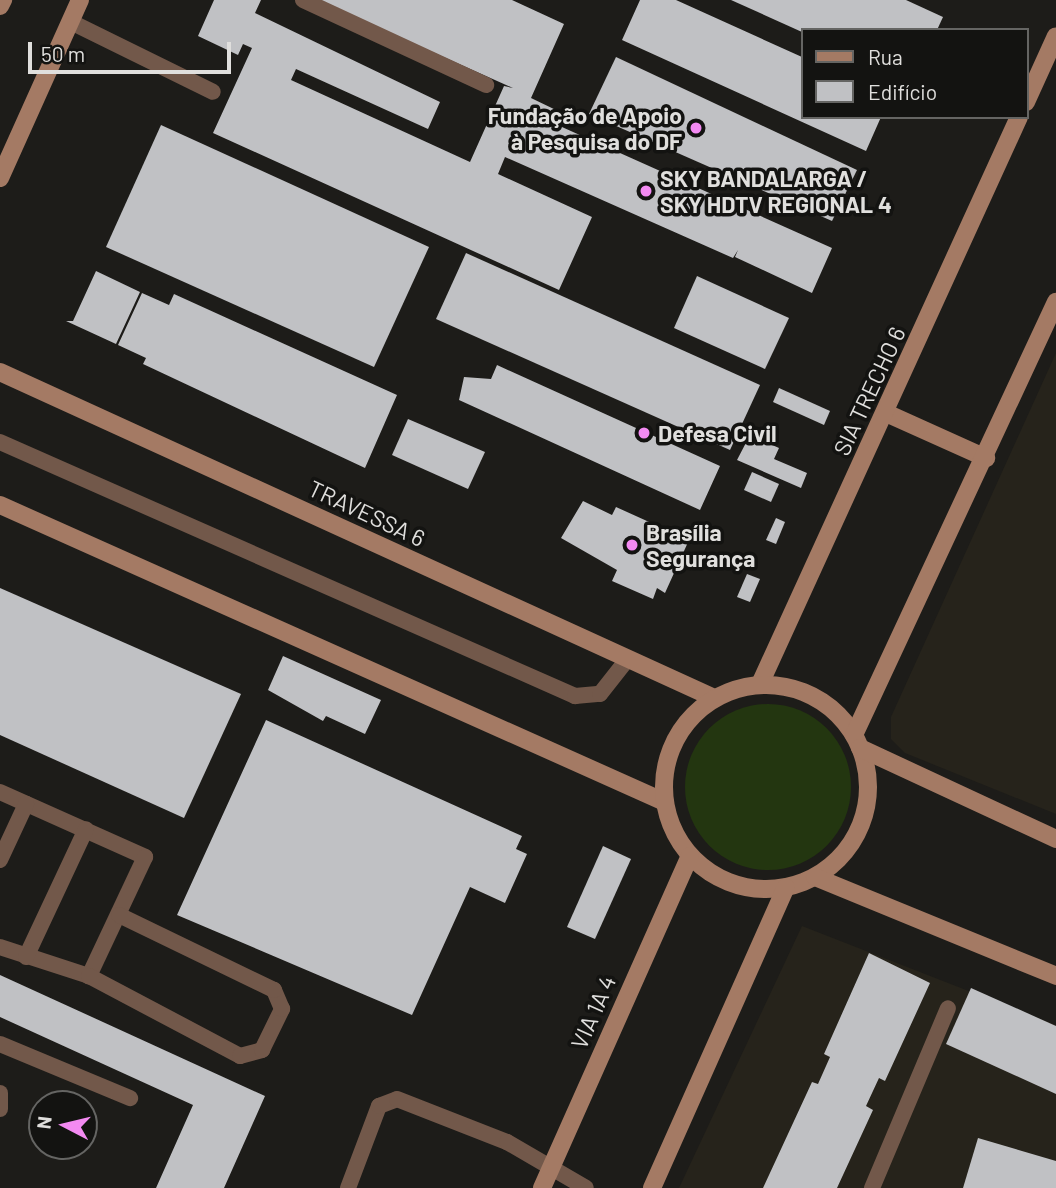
<!DOCTYPE html>
<html>
<head>
<meta charset="utf-8">
<style>
  body { margin:0 }
  #map { position:relative; width:1056px; height:1188px; overflow:hidden; background:#1d1c19; font-family:Barlow,sans-serif }
  div>[style] { position:absolute }
  .built>* { inset:0; background:#26231b }
  .green>* { inset:0; background:#233610 }
  .round { border-radius:50% }
  .building>* { inset:0; background:#c0c1c4 }
  .lane>* { height:16px; margin:-8px; padding:0 8px; transform-origin:8px; border-radius:8px; background:#72584a }
  .secondary>* { height:18px; margin:-9px; padding:0 9px; transform-origin:9px; border-radius:9px; background:#a47a64 }
  .secondary>.ring { margin:-9px; padding:0; box-sizing:content-box; background:none; border:18px solid #a47a64; border-radius:50% }
  .dots>* { width:19px; height:19px; translate:-50% -50%; box-sizing:border-box; border:4px solid #131311; border-radius:50% }
  span { translate:-50% -50%; white-space:nowrap; text-align:center; line-height:1.15; -webkit-text-stroke:7px #131311; paint-order:stroke }
  .poi-label { font-size:23px; color:#e0dfdd; font-weight:700 }
  .right { translate:-100% -50%; text-align:right }
  .left { translate:0 -50%; text-align:left }
  .street-label { font-size:23px; color:#e0dfdd }
  .legend { position:absolute; left:801px; top:28px; width:228px; height:91px; box-sizing:border-box; background:#131311; border:2px solid #656563; margin:0; padding:9px 12px; list-style:none; font-size:21px; color:#e0dfdd }
  .legend li { display:flex; align-items:center; gap:14px; height:35px }
  .legend b { width:35px; border:2px solid #656563 }
  .north { position:absolute; left:28px; top:1090px; width:70px; height:70px; box-sizing:border-box; background:#131311; border:2px solid #656563; border-radius:50%; rotate:277deg; font-size:19px; font-weight:700; line-height:28px; text-align:center; color:#e0dfdd }
  .north::after { content:''; display:block; margin:auto; width:24px; height:32px; background:#f38af2; clip-path:polygon(50% 0,100% 100%,50% 72%,0 100%) }
  .scale { position:absolute; left:28px; top:42px; width:203px; height:32px; box-sizing:border-box; border:4px solid #e0dfdd; border-top:0; padding-left:9px; font-size:21px; line-height:24px; white-space:nowrap; color:#e0dfdd; -webkit-text-stroke:5px #131311; paint-order:stroke }
</style>
</head>
<body>
<div id="map">
  <div class="built">
    <i style="clip-path:polygon(1056px 353px,1056px 814px,905px 753px,891px 739px,891px 717px)"></i>
    <i style="clip-path:polygon(802px 926px,1056px 1025px,1056px 1188px,679px 1188px)"></i>
  </div>
  <div class="green">
    <i class="round" style="left:685px;top:704px;width:166px;height:166px"></i>
  </div>
  <div class="building">
    <i style="clip-path:polygon(214px 0,261px 0,255px 13px,440px 102px,428px 129px,296px 69px,291px 80px,470px 162px,504px 86px,513px 88px,316px 0,512px 0,564px 24px,531px 98px,558px 111px,553px 123px,832px 248px,812px 293px,735px 257px,738px 250px,733px 258px,505px 157px,498px 174px,592px 217px,559px 290px,213px 133px,252px 48px,243px 44px,238px 55px,198px 36px)"></i>
    <i style="clip-path:polygon(640px 0,676px 0,802px 57px,802px 117px,881px 117px,866px 151px,622px 40px)"></i>
    <i style="clip-path:polygon(731px 0,906px 0,943px 17px,937px 30px,802px 32px)"></i>
    <i style="clip-path:polygon(616px 57px,857px 170px,832px 221px,589px 114px)"></i>
    <i style="clip-path:polygon(161px 125px,429px 247px,374px 367px,106px 247px)"></i>
    <i style="clip-path:polygon(466px 253px,760px 385px,730px 450px,436px 319px)"></i>
    <i style="clip-path:polygon(96px 271px,140px 292px,116px 344px,66px 321px,73px 321px)"></i>
    <i style="clip-path:polygon(697px 276px,789px 318px,765px 369px,674px 328px)"></i>
    <i style="clip-path:polygon(142px 293px,169px 305px,174px 294px,397px 395px,365px 468px,143px 364px,146px 358px,118px 345px)"></i>
    <i style="clip-path:polygon(497px 365px,720px 466px,700px 510px,459px 400px,464px 377px,491px 379px)"></i>
    <i style="clip-path:polygon(779px 388px,830px 411px,824px 425px,773px 402px)"></i>
    <i style="clip-path:polygon(408px 419px,485px 452px,468px 489px,392px 455px)"></i>
    <i style="clip-path:polygon(750px 435px,779px 448px,774px 459px,807px 473px,801px 488px,737px 460px)"></i>
    <i style="clip-path:polygon(752px 472px,779px 484px,771px 502px,744px 490px)"></i>
    <i style="clip-path:polygon(583px 501px,612px 515px,616px 507px,689px 540px,665px 593px,657px 588px,653px 599px,612px 581px,617px 570px,561px 538px)"></i>
    <i style="clip-path:polygon(776px 518px,785px 522px,776px 544px,766px 540px)"></i>
    <i style="clip-path:polygon(747px 574px,760px 579px,750px 602px,737px 597px)"></i>
    <i style="clip-path:polygon(0 588px,241px 694px,184px 818px,0 735px)"></i>
    <i style="clip-path:polygon(283px 656px,381px 700px,365px 734px,326px 716px,323px 721px,268px 690px)"></i>
    <i style="clip-path:polygon(266px 720px,522px 836px,516px 849px,527px 854px,505px 903px,470px 887px,412px 1015px,177px 915px)"></i>
    <i style="clip-path:polygon(603px 846px,631px 859px,595px 939px,567px 927px)"></i>
    <i style="clip-path:polygon(869px 953px,930px 983px,885px 1081px,879px 1078px,866px 1106px,873px 1110px,837px 1188px,763px 1188px,812px 1082px,818px 1084px,830px 1057px,824px 1054px)"></i>
    <i style="clip-path:polygon(0 975px,265px 1096px,224px 1188px,156px 1188px,193px 1105px,0 1017px)"></i>
    <i style="clip-path:polygon(971px 988px,1056px 1026px,1056px 1094px,946px 1044px)"></i>
    <i style="clip-path:polygon(978px 1138px,1056px 1161px,1056px 1188px,963px 1188px)"></i>
  </div>
  <div class="lane">
    <i style="left:303px;top:0;width:202px;rotate:24.9deg"></i>
    <i style="left:71px;top:22px;width:158px;rotate:26.2deg"></i>
    <i style="left:0;top:442px;width:629px;rotate:23.83deg"></i>
    <i style="left:575px;top:696px;width:25px;rotate:-5deg"></i>
    <i style="left:600px;top:694px;width:42px;rotate:-51.8deg"></i>
    <i style="left:0;top:792px;width:159px;rotate:24.1deg"></i>
    <i style="left:145px;top:857px;width:132px;rotate:115.2deg"></i>
    <i style="left:89px;top:976px;width:94px;rotate:-162deg"></i>
    <i style="left:0;top:860px;width:62px;rotate:-65.1deg"></i>
    <i style="left:26px;top:957px;width:141px;rotate:-64.9deg"></i>
    <i style="left:89px;top:976px;width:171px;rotate:27.9deg"></i>
    <i style="left:240px;top:1056px;width:23px;rotate:-15deg"></i>
    <i style="left:262px;top:1050px;width:46px;rotate:-64deg"></i>
    <i style="left:282px;top:1009px;width:21px;rotate:-113deg"></i>
    <i style="left:274px;top:990px;width:172px;rotate:-154.2deg"></i>
    <i style="left:0;top:1044px;width:141px;rotate:22.6deg"></i>
    <i style="left:0;top:1093px;width:16px;rotate:90deg"></i>
    <i style="left:348px;top:1188px;width:88px;rotate:-69.3deg"></i>
    <i style="left:379px;top:1106px;width:19px;rotate:-21deg"></i>
    <i style="left:397px;top:1099px;width:118px;rotate:21.4deg"></i>
    <i style="left:507px;top:1142px;width:91px;rotate:30.2deg"></i>
    <i style="left:872px;top:1188px;width:195px;rotate:-67.1deg"></i>
  </div>
  <div class="secondary">
    <i style="left:0;top:6px;width:7px;rotate:-63deg"></i>
    <i style="left:1026px;top:102px;width:72px;rotate:-65.6deg"></i>
    <i style="left:0;top:178px;width:195px;rotate:-65.8deg"></i>
    <i style="left:0;top:372px;width:785px;rotate:24.54deg"></i>
    <i style="left:886px;top:413px;width:110px;rotate:24.2deg"></i>
    <i style="left:0;top:505px;width:728px;rotate:24.07deg"></i>
    <i style="left:760px;top:684px;width:623px;rotate:-65.45deg"></i>
    <i class="ring" style="left:664px;top:685px;width:186px;height:186px"></i>
    <i style="left:854px;top:735px;width:478px;rotate:-65deg"></i>
    <i style="left:860px;top:748px;width:216px;rotate:24.9deg"></i>
    <i style="left:815px;top:877px;width:261px;rotate:22.3deg"></i>
    <i style="left:542px;top:1188px;width:363px;rotate:-66deg"></i>
    <i style="left:652px;top:1188px;width:329px;rotate:-66deg"></i>
  </div>
  <div class="dots">
    <i style="left:696px;top:128px;background:#f38af2"></i>
    <i style="left:646px;top:191px;background:#f38af2"></i>
    <i style="left:644px;top:433px;background:#f38af2"></i>
    <i style="left:632px;top:545px;background:#f38af2"></i>
  </div>
  <div class="poi-label">
    <span class="right" style="left:682px;top:128px">Fundação de Apoio<br>à Pesquisa do DF</span>
    <span class="left" style="left:660px;top:191px">SKY BANDALARGA /<br>SKY HDTV REGIONAL 4</span>
    <span class="left" style="left:658px;top:433px">Defesa Civil</span>
    <span class="left" style="left:646px;top:545px">Brasília<br>Segurança</span>
  </div>
  <div class="street-label">
    <span style="left:869px;top:391px;rotate:-65deg">SIA TRECHO 6</span>
    <span style="left:367px;top:513px;rotate:25deg">TRAVESSA 6</span>
    <span style="left:593px;top:1012px;rotate:-66deg">VIA 1A 4</span>
  </div>
  <ul class="legend">
  <li><b style="height:9px;background:#a47a64"></b>Rua</li>
  <li><b style="height:19px;background:#c0c1c4"></b>Edifício</li>
  </ul>
  <div class="north">N</div>
  <div class="scale">50 m</div>
</div>
</body>
</html>
